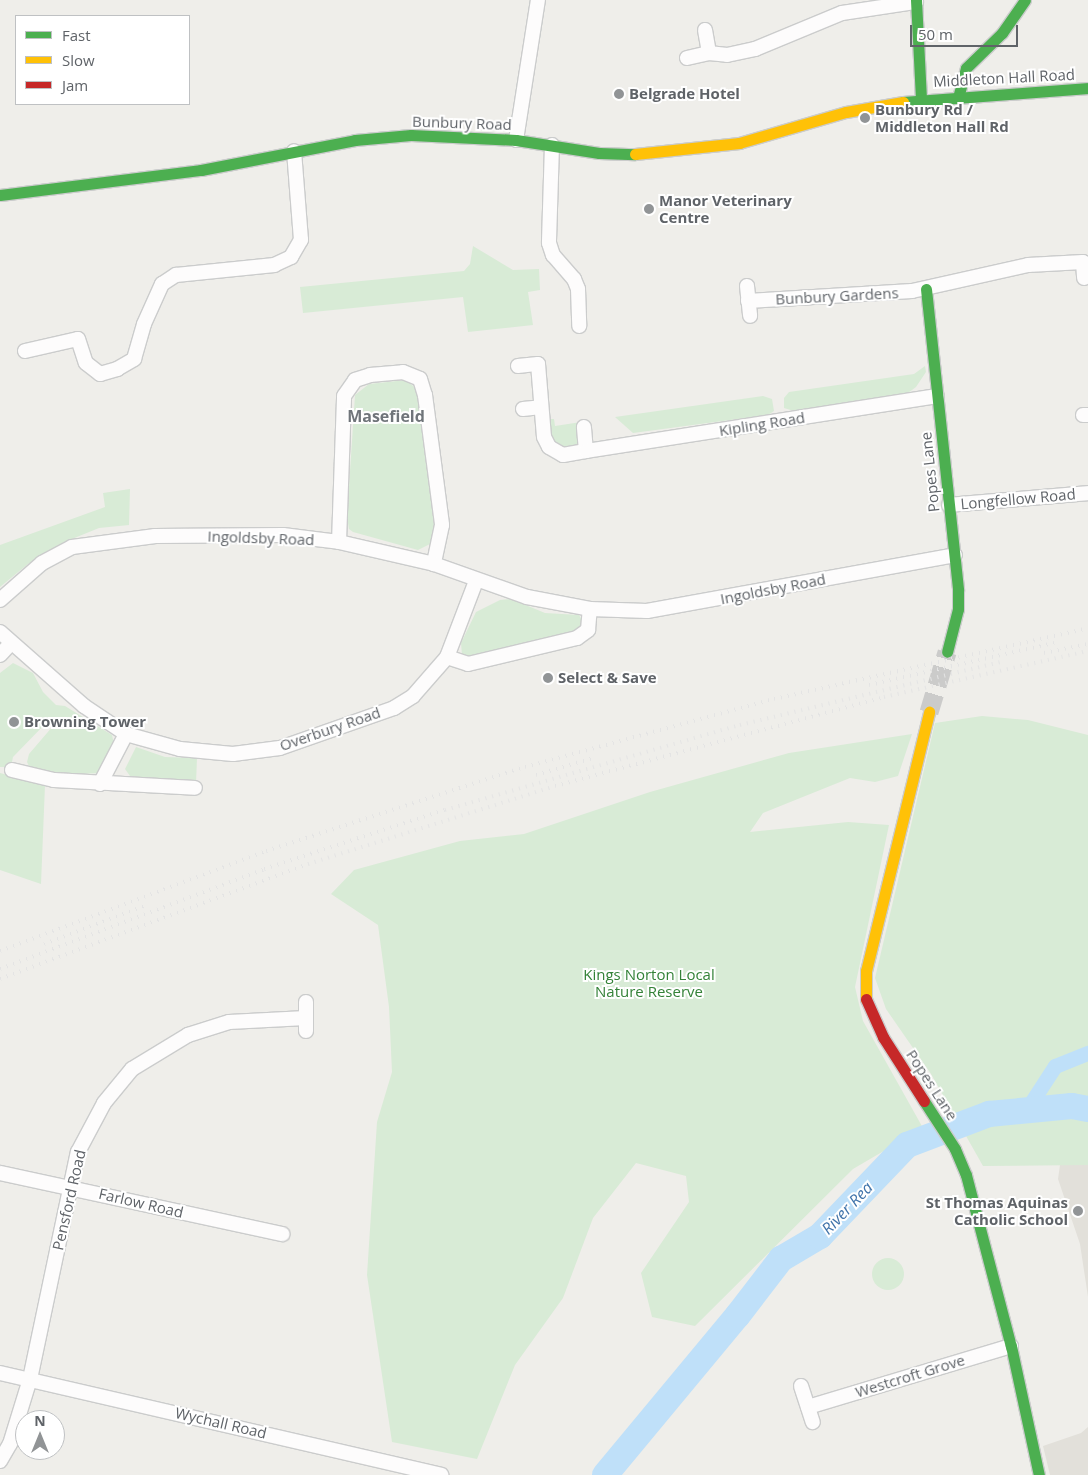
<!DOCTYPE html>
<html>
<head>
<meta charset="utf-8">
<style>
  body { margin:0 }
  #map { position:relative; width:1088px; height:1475px; overflow:hidden; background:#efeeea; font-family:"Open Sans",sans-serif }
  div>[style] { position:absolute }
  .education>* { inset:0; background:#e2e0da }
  .green>* { inset:0; background:#d8ebd6 }
  .round { border-radius:50% }
  .canal>* { height:15px; margin:-7.5px; padding:0 7.5px; transform-origin:7.5px; border-radius:7.5px; background:#bfe0f9 }
  .river>* { height:26px; margin:-13px; padding:0 13px; transform-origin:13px; border-radius:13px; background:#bfe0f9 }
  .secondary-tunnel>* { height:19px; margin-top:-9.5px; transform-origin:0; background:repeating-linear-gradient(90deg,#cbcbca 0 19px,transparent 0 28px) }
  .roads { filter:drop-shadow(1px 0 #cbcccc) drop-shadow(-1px 0 #cbcccc) drop-shadow(0 1px #cbcccc) drop-shadow(0 -1px #cbcccc) }
  .street>* { height:14px; margin:-7px; padding:0 7px; transform-origin:7px; border-radius:7px; background:#fdfcfc }
  .fast>* { height:11px; margin:-5.5px; padding:0 5.5px; transform-origin:5.5px; border-radius:5.5px; background:#4caf50 }
  .slow>* { height:11px; margin:-5.5px; padding:0 5.5px; transform-origin:5.5px; border-radius:5.5px; background:#ffc107 }
  .jam>* { height:11px; margin:-5.5px; padding:0 5.5px; transform-origin:5.5px; border-radius:5.5px; background:#c62828 }
  .rail>* { height:4px; margin-top:-2px; transform-origin:0; background:repeating-linear-gradient(90deg,#e4e4e4 0 1px,transparent 0 7px) }
  .dots>* { width:14px; height:14px; translate:-50% -50%; box-sizing:border-box; border:2px solid #fff; border-radius:50% }
  span { translate:-50% -50%; white-space:nowrap; text-align:center; line-height:1.15; -webkit-text-stroke:4px #fff; paint-order:stroke }
  .street-label { font-size:15px; color:#5f6368 }
  .poi-label { font-size:15px; color:#5f6368; font-weight:700 }
  .left { translate:0 -50%; text-align:left }
  .right { translate:-100% -50%; text-align:right }
  .park-label { font-size:15px; color:#348238 }
  .neighbourhood-label { font-size:16px; color:#70757a; font-weight:700 }
  .water-label { font-size:16px; color:#4174aa; font-style:italic }
  .legend { position:absolute; left:15px; top:15px; width:175px; height:90px; box-sizing:border-box; background:#fff; border:1px solid #bfc1c3; margin:0; padding:6px 9px; list-style:none; font-size:15px; color:#5f6368 }
  .legend li { display:flex; align-items:center; gap:10px; height:25px }
  .legend b { width:25px; border:1px solid #bfc1c3 }
  .north { position:absolute; left:15px; top:1410px; width:50px; height:50px; box-sizing:border-box; background:#fff; border:1px solid #bfc1c3; border-radius:50%; rotate:0deg; font-size:14px; font-weight:700; line-height:20px; text-align:center; color:#5f6368 }
  .north::after { content:''; display:block; margin:auto; width:18px; height:22px; background:#919496; clip-path:polygon(50% 0,100% 100%,50% 72%,0 100%) }
  .scale { position:absolute; left:910px; top:25px; width:108px; height:22px; box-sizing:border-box; border:2px solid #5f6368; border-top:0; padding-left:6px; font-size:15px; line-height:18px; white-space:nowrap; color:#5f6368; -webkit-text-stroke:4px #fff; paint-order:stroke }
</style>
</head>
<body>
<div id="map">
  <div class="education">
    <i style="clip-path:polygon(1060px 1165px,1088px 1165px,1088px 1297px,1080px 1244px,1058px 1179px)"></i>
    <i style="clip-path:polygon(1088px 1427px,1088px 1475px,1050px 1475px,1043px 1446px,1081px 1433px)"></i>
  </div>
  <div class="green">
    <i style="clip-path:polygon(473px 246px,513px 270px,539px 269px,540px 290px,528px 292px,533px 325px,468px 332px,463px 297px,303px 313px,300px 287px,464px 271px,470px 264px)"></i>
    <i style="clip-path:polygon(925px 366px,926px 372px,916px 387px,908px 393px,794px 411px,784px 408px,784px 398px,789px 392px,914px 374px)"></i>
    <i style="clip-path:polygon(406px 380px,419px 391px,439px 523px,434px 542px,418px 550px,353px 532px,349px 529px,347px 517px,355px 395px,369px 384px)"></i>
    <i style="clip-path:polygon(763px 396px,772px 399px,774px 411px,768px 415px,633px 433px,615px 417px)"></i>
    <i style="clip-path:polygon(546px 419px,554px 419px,555px 426px,581px 422px,577px 445px,565px 447px,552px 441px)"></i>
    <i style="clip-path:polygon(130px 489px,129px 525px,99px 528px,67px 541px,28px 564px,0 587px,0 545px,105px 507px,103px 493px)"></i>
    <i style="clip-path:polygon(511px 599px,545px 613px,579px 615px,584px 623px,576px 633px,471px 658px,462px 655px,461px 643px,476px 612px,500px 600px)"></i>
    <i style="clip-path:polygon(13px 663px,33px 673px,43px 692px,56px 705px,65px 706px,112px 735px,114px 744px,100px 773px,62px 775px,30px 768px,27px 762px,29px 754px,53px 726px,48px 721px,13px 757px,11px 767px,0 767px,0 673px)"></i>
    <i style="clip-path:polygon(982px 716px,1028px 720px,1088px 735px,1088px 1165px,983px 1166px,931px 1074px,886px 1009px,875px 978px,935px 723px)"></i>
    <i style="clip-path:polygon(912px 734px,898px 776px,875px 782px,850px 778px,763px 813px,750px 832px,848px 822px,889px 825px,855px 987px,863px 1021px,923px 1128px,853px 1169px,695px 1326px,652px 1317px,641px 1273px,689px 1202px,686px 1176px,636px 1163px,593px 1218px,563px 1298px,515px 1365px,477px 1459px,392px 1442px,367px 1275px,377px 1122px,392px 1072px,389px 1007px,378px 925px,331px 894px,354px 870px,460px 841px,524px 834px,650px 792px,789px 753px)"></i>
    <i style="clip-path:polygon(136px 747px,165px 757px,197px 758px,196px 784px,138px 782px,138px 777px,130px 776px,125px 769px)"></i>
    <i style="clip-path:polygon(0 773px,45px 785px,41px 884px,0 870px)"></i>
    <i class="round" style="left:872px;top:1258px;width:32px;height:32px"></i>
  </div>
  <div class="canal">
    <i style="left:1025px;top:1112px;width:55px;rotate:-56.9deg"></i>
    <i style="left:1055px;top:1066px;width:35px;rotate:-22deg"></i>
  </div>
  <div class="river">
    <i style="left:605px;top:1475px;width:208px;rotate:-50.3deg"></i>
    <i style="left:738px;top:1315px;width:71px;rotate:-52.5deg"></i>
    <i style="left:781px;top:1259px;width:45px;rotate:-30.5deg"></i>
    <i style="left:820px;top:1236px;width:126px;rotate:-46.3deg"></i>
    <i style="left:907px;top:1145px;width:88px;rotate:-20.7deg"></i>
    <i style="left:989px;top:1114px;width:83px;rotate:-5.5deg"></i>
    <i style="left:1072px;top:1106px;width:16px;rotate:11deg"></i>
  </div>
  <div class="secondary-tunnel">
    <i style="left:929px;top:712px;width:63px;rotate:-73.3deg"></i>
  </div>
  <div class="roads">
    <div class="street">
      <i style="left:705px;top:30px;width:23px;rotate:80deg"></i>
      <i style="left:709px;top:53px;width:18px;rotate:6deg"></i>
      <i style="left:727px;top:55px;width:29px;rotate:-12deg"></i>
      <i style="left:755px;top:49px;width:94px;rotate:-22.5deg"></i>
      <i style="left:842px;top:13px;width:75px;rotate:-8.5deg"></i>
      <i style="left:687px;top:58px;width:23px;rotate:-13deg"></i>
      <i style="left:516px;top:140px;width:142px;rotate:-81.1deg"></i>
      <i style="left:552px;top:145px;width:98px;rotate:91.8deg"></i>
      <i style="left:549px;top:243px;width:13px;rotate:72deg"></i>
      <i style="left:553px;top:255px;width:32px;rotate:49deg"></i>
      <i style="left:574px;top:279px;width:11px;rotate:68deg"></i>
      <i style="left:578px;top:289px;width:37px;rotate:88deg"></i>
      <i style="left:747px;top:286px;width:30px;rotate:84deg"></i>
      <i style="left:748px;top:301px;width:164px;rotate:-3.5deg"></i>
      <i style="left:912px;top:291px;width:119px;rotate:-12.6deg"></i>
      <i style="left:1028px;top:265px;width:55px;rotate:-3.1deg"></i>
      <i style="left:1083px;top:262px;width:16px;rotate:86deg"></i>
      <i style="left:25px;top:351px;width:54px;rotate:-12.8deg"></i>
      <i style="left:78px;top:339px;width:25px;rotate:72deg"></i>
      <i style="left:86px;top:363px;width:18px;rotate:38deg"></i>
      <i style="left:100px;top:374px;width:18px;rotate:-16deg"></i>
      <i style="left:117px;top:369px;width:20px;rotate:-30deg"></i>
      <i style="left:134px;top:359px;width:36px;rotate:-74deg"></i>
      <i style="left:144px;top:324px;width:44px;rotate:-65.8deg"></i>
      <i style="left:162px;top:284px;width:17px;rotate:-33deg"></i>
      <i style="left:176px;top:275px;width:99px;rotate:-5.8deg"></i>
      <i style="left:274px;top:265px;width:19px;rotate:-25deg"></i>
      <i style="left:291px;top:257px;width:20px;rotate:-60deg"></i>
      <i style="left:301px;top:240px;width:89px;rotate:-94.5deg"></i>
      <i style="left:518px;top:366px;width:20px;rotate:-6deg"></i>
      <i style="left:538px;top:364px;width:73px;rotate:85.3deg"></i>
      <i style="left:544px;top:437px;width:11px;rotate:63deg"></i>
      <i style="left:549px;top:447px;width:16px;rotate:30deg"></i>
      <i style="left:563px;top:455px;width:23px;rotate:-10deg"></i>
      <i style="left:586px;top:451px;width:24px;rotate:-95deg"></i>
      <i style="left:523px;top:409px;width:18px;rotate:-6deg"></i>
      <i style="left:1083px;top:415px;width:5px"></i>
      <i style="left:586px;top:451px;width:355px;rotate:-8.9deg"></i>
      <i style="left:949px;top:505px;width:140px;rotate:-4.9deg"></i>
      <i style="left:339px;top:542px;width:146px;rotate:-88deg"></i>
      <i style="left:344px;top:396px;width:19px;rotate:-55deg"></i>
      <i style="left:355px;top:380px;width:16px;rotate:-18deg"></i>
      <i style="left:370px;top:375px;width:33px;rotate:-5deg"></i>
      <i style="left:403px;top:372px;width:18px;rotate:22deg"></i>
      <i style="left:420px;top:379px;width:17px;rotate:73deg"></i>
      <i style="left:425px;top:395px;width:131px;rotate:82.5deg"></i>
      <i style="left:442px;top:525px;width:40px;rotate:102deg"></i>
      <i style="left:0;top:600px;width:56px;rotate:-41.4deg"></i>
      <i style="left:42px;top:563px;width:34px;rotate:-28deg"></i>
      <i style="left:72px;top:547px;width:84px;rotate:-7.5deg"></i>
      <i style="left:155px;top:536px;width:128px;rotate:-0.4deg"></i>
      <i style="left:283px;top:535px;width:56px;rotate:7.1deg"></i>
      <i style="left:339px;top:542px;width:98px;rotate:13deg"></i>
      <i style="left:434px;top:564px;width:99px;rotate:19.5deg"></i>
      <i style="left:527px;top:597px;width:64px;rotate:10.8deg"></i>
      <i style="left:590px;top:609px;width:57px;rotate:2deg"></i>
      <i style="left:647px;top:611px;width:313px;rotate:-10.3deg"></i>
      <i style="left:0;top:632px;width:112px;rotate:41.4deg"></i>
      <i style="left:84px;top:706px;width:50px;rotate:33.7deg"></i>
      <i style="left:126px;top:734px;width:56px;rotate:15.5deg"></i>
      <i style="left:180px;top:749px;width:53px;rotate:5.4deg"></i>
      <i style="left:233px;top:754px;width:47px;rotate:-7.3deg"></i>
      <i style="left:280px;top:748px;width:121px;rotate:-19.3deg"></i>
      <i style="left:394px;top:708px;width:22px;rotate:-32deg"></i>
      <i style="left:413px;top:696px;width:52px;rotate:-48.9deg"></i>
      <i style="left:447px;top:657px;width:81px;rotate:-69.1deg"></i>
      <i style="left:0;top:655px;width:16px;rotate:-47deg"></i>
      <i style="left:447px;top:657px;width:22px;rotate:18deg"></i>
      <i style="left:468px;top:664px;width:112px;rotate:-13.4deg"></i>
      <i style="left:577px;top:638px;width:14px;rotate:-36deg"></i>
      <i style="left:588px;top:630px;width:21px;rotate:-85deg"></i>
      <i style="left:12px;top:770px;width:43px;rotate:13.4deg"></i>
      <i style="left:54px;top:780px;width:141px;rotate:3.2deg"></i>
      <i style="left:100px;top:784px;width:56px;rotate:-62.5deg"></i>
      <i style="left:306px;top:1002px;width:29px;rotate:90deg"></i>
      <i style="left:0;top:1173px;width:289px;rotate:12.2deg"></i>
      <i style="left:0;top:1373px;width:453px;rotate:13deg"></i>
      <i style="left:801px;top:1386px;width:38px;rotate:72deg"></i>
      <i style="left:808px;top:1407px;width:212px;rotate:-16.7deg"></i>
      <i style="left:0;top:1461px;width:20px;rotate:-60deg"></i>
      <i style="left:10px;top:1444px;width:68px;rotate:-72.9deg"></i>
      <i style="left:30px;top:1379px;width:232px;rotate:-78.1deg"></i>
      <i style="left:78px;top:1152px;width:55px;rotate:-62deg"></i>
      <i style="left:104px;top:1103px;width:44px;rotate:-50.5deg"></i>
      <i style="left:132px;top:1069px;width:66px;rotate:-31.3deg"></i>
      <i style="left:188px;top:1035px;width:43px;rotate:-17.6deg"></i>
      <i style="left:229px;top:1022px;width:77px;rotate:-3deg"></i>
    </div>
    <div class="fast">
      <i style="left:916px;top:0;width:99px;rotate:87.1deg"></i>
      <i style="left:959px;top:94px;width:27px;rotate:-75deg"></i>
      <i style="left:966px;top:68px;width:50px;rotate:-44.2deg"></i>
      <i style="left:1002px;top:33px;width:40px;rotate:-55.1deg"></i>
      <i style="left:903px;top:102px;width:186px;rotate:-4.3deg"></i>
      <i style="left:0;top:195px;width:203px;rotate:-7.1deg"></i>
      <i style="left:201px;top:170px;width:157px;rotate:-11deg"></i>
      <i style="left:355px;top:140px;width:56px;rotate:-5.1deg"></i>
      <i style="left:411px;top:135px;width:105px;rotate:2.7deg"></i>
      <i style="left:516px;top:140px;width:84px;rotate:8.9deg"></i>
      <i style="left:599px;top:153px;width:36px;rotate:2deg"></i>
      <i style="left:926px;top:289px;width:303px;rotate:83.9deg"></i>
      <i style="left:958px;top:590px;width:19px;rotate:90deg"></i>
      <i style="left:958px;top:609px;width:44px;rotate:104.3deg"></i>
      <i style="left:924px;top:1101px;width:57px;rotate:57.1deg"></i>
      <i style="left:955px;top:1149px;width:28px;rotate:67deg"></i>
      <i style="left:966px;top:1175px;width:177px;rotate:75.3deg"></i>
      <i style="left:1011px;top:1346px;width:132px;rotate:77.8deg"></i>
    </div>
    <div class="slow">
      <i style="left:635px;top:154px;width:105px;rotate:-6deg"></i>
      <i style="left:739px;top:143px;width:111px;rotate:-16.2deg"></i>
      <i style="left:846px;top:112px;width:58px;rotate:-10deg"></i>
      <i style="left:866px;top:999px;width:28px;rotate:-90deg"></i>
      <i style="left:866px;top:971px;width:267px;rotate:-76.3deg"></i>
    </div>
    <div class="jam">
      <i style="left:866px;top:999px;width:42px;rotate:65.9deg"></i>
      <i style="left:883px;top:1037px;width:76px;rotate:57.4deg"></i>
    </div>
  </div>
  <div class="rail">
    <i style="left:1044px;top:653px;width:45px;rotate:-11.6deg"></i>
    <i style="left:869px;top:685px;width:190px;rotate:-12.8deg"></i>
    <i style="left:536px;top:775px;width:59px;rotate:-16.6deg"></i>
    <i style="left:44px;top:944px;width:107px;rotate:-20.8deg"></i>
    <i style="left:0;top:951px;width:284px;rotate:-20.6deg"></i>
    <i style="left:266px;top:851px;width:272px;rotate:-18deg"></i>
    <i style="left:525px;top:767px;width:258px;rotate:-15.3deg"></i>
    <i style="left:774px;top:699px;width:322px;rotate:-12.7deg"></i>
    <i style="left:0;top:969px;width:282px;rotate:-20.7deg"></i>
    <i style="left:264px;top:869px;width:190px;rotate:-18.1deg"></i>
    <i style="left:445px;top:810px;width:307px;rotate:-16.1deg"></i>
    <i style="left:740px;top:725px;width:268px;rotate:-13.6deg"></i>
    <i style="left:0;top:979px;width:329px;rotate:-20.5deg"></i>
    <i style="left:308px;top:864px;width:259px;rotate:-17.5deg"></i>
    <i style="left:555px;top:786px;width:341px;rotate:-15.1deg"></i>
    <i style="left:884px;top:697px;width:209px;rotate:-12.7deg"></i>
  </div>
  <div class="dots">
    <i style="left:619px;top:94px;background:#919496"></i>
    <i style="left:865px;top:118px;background:#919496"></i>
    <i style="left:649px;top:209px;background:#919496"></i>
    <i style="left:548px;top:678px;background:#919496"></i>
    <i style="left:14px;top:722px;background:#919496"></i>
    <i style="left:1078px;top:1211px;background:#919496"></i>
  </div>
  <div class="street-label">
    <span style="left:1004px;top:78px;rotate:-3deg">Middleton Hall Road</span>
    <span style="left:462px;top:123px;rotate:2deg">Bunbury Road</span>
    <span style="left:837px;top:296px;rotate:-3deg">Bunbury Gardens</span>
    <span style="left:762px;top:424px;rotate:-9deg">Kipling Road</span>
    <span style="left:930px;top:472px;rotate:-96deg">Popes Lane</span>
    <span style="left:1018px;top:499px;rotate:-5deg">Longfellow Road</span>
    <span style="left:261px;top:538px;rotate:2deg">Ingoldsby Road</span>
    <span style="left:773px;top:589px;rotate:-11deg">Ingoldsby Road</span>
    <span style="left:330px;top:729px;rotate:-19deg">Overbury Road</span>
    <span style="left:932px;top:1085px;rotate:57deg">Popes Lane</span>
    <span style="left:69px;top:1200px;rotate:-77deg">Pensford Road</span>
    <span style="left:141px;top:1203px;rotate:13deg">Farlow Road</span>
    <span style="left:910px;top:1376px;rotate:-17deg">Westcroft Grove</span>
    <span style="left:221px;top:1423px;rotate:13deg">Wychall Road</span>
  </div>
  <div class="poi-label">
    <span class="left" style="left:629px;top:94px">Belgrade Hotel</span>
    <span class="left" style="left:875px;top:118px">Bunbury Rd /<br>Middleton Hall Rd</span>
    <span class="left" style="left:659px;top:209px">Manor Veterinary<br>Centre</span>
    <span class="left" style="left:558px;top:678px">Select &amp; Save</span>
    <span class="left" style="left:24px;top:722px">Browning Tower</span>
    <span class="right" style="left:1068px;top:1211px">St Thomas Aquinas<br>Catholic School</span>
  </div>
  <div class="park-label">
    <span style="left:649px;top:983px">Kings Norton Local<br>Nature Reserve</span>
  </div>
  <div class="neighbourhood-label">
    <span style="left:386px;top:416px">Masefield</span>
  </div>
  <div class="water-label">
    <span style="left:847px;top:1208px;rotate:-46deg">River Rea</span>
  </div>
  <ul class="legend">
  <li><b style="height:6px;background:#4caf50"></b>Fast</li>
  <li><b style="height:6px;background:#ffc107"></b>Slow</li>
  <li><b style="height:6px;background:#c62828"></b>Jam</li>
  </ul>
  <div class="north">N</div>
  <div class="scale">50 m</div>
</div>
</body>
</html>
